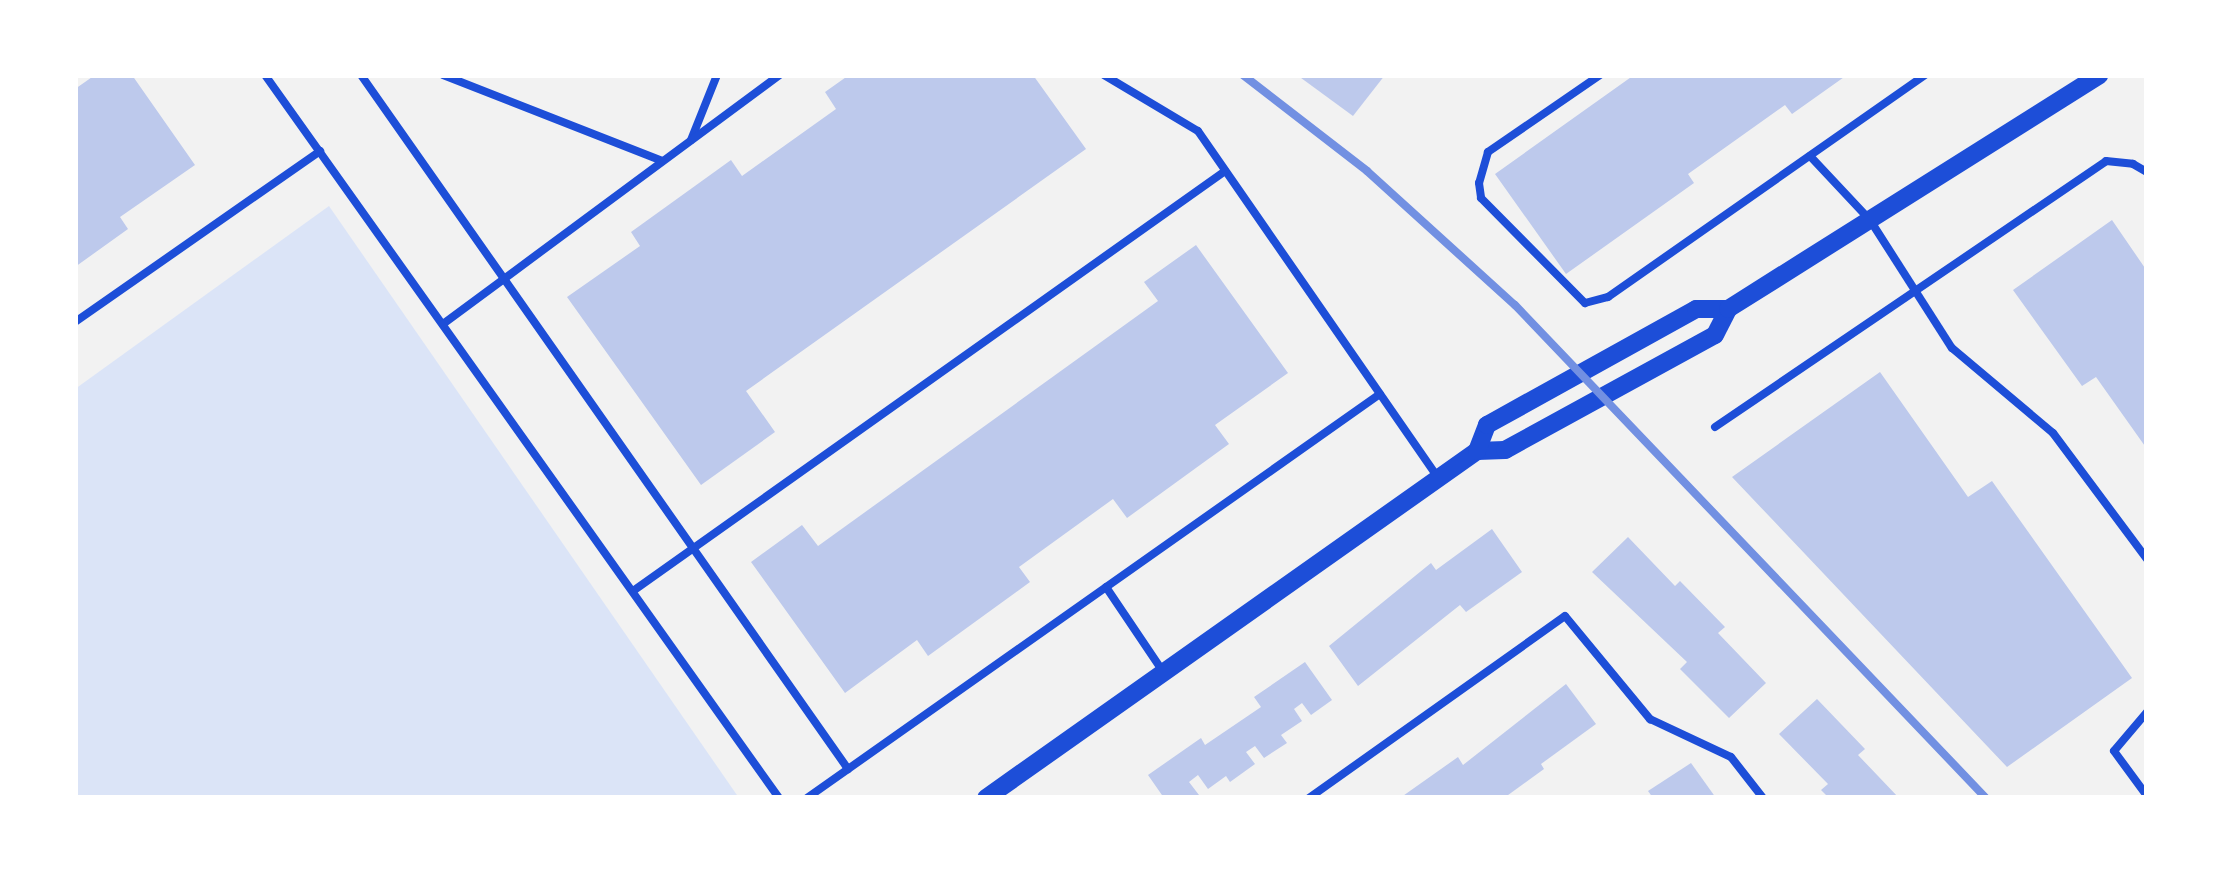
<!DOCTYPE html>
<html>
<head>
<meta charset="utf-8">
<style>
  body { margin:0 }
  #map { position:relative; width:2222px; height:873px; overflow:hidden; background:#f2f2f2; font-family:"Fira Sans",sans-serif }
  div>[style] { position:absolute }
  .green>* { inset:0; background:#dbe4f7 }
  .building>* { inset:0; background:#bdc9ec }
  .service>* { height:8px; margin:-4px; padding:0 4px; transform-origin:4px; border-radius:4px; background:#1d4ed8 }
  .tertiary>* { height:18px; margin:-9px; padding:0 9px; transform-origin:9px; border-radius:9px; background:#1d4ed8 }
  .rail>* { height:8px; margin:-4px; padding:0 4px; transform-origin:4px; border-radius:4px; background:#7290e2 }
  span { translate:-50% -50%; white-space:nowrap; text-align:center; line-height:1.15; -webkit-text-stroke:10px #fff; paint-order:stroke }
  .frame { position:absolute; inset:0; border:78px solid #fff; pointer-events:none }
</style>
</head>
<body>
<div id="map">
  <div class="green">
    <i style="clip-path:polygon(329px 206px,739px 798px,75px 798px,75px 389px)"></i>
  </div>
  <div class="building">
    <i style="clip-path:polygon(95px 75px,132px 75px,195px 165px,120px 217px,128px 229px,75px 267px,75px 89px)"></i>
    <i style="clip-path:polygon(849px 75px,1033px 75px,1086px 149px,746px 391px,775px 432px,701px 485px,567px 297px,640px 246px,631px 232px,731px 160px,742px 176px,836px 109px,825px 92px)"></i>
    <i style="clip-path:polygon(1297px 75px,1385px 75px,1353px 116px)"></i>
    <i style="clip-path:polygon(1634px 75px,1847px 75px,1792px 114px,1785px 105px,1688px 174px,1694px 183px,1566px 274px,1495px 174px)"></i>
    <i style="clip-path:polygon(2112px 220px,2147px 271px,2147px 449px,2096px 377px,2082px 386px,2013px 290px)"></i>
    <i style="clip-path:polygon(1196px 245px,1288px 373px,1215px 425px,1229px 444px,1127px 518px,1113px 499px,1019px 567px,1030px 582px,928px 656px,917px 640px,845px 693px,751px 562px,802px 525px,818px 546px,1158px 301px,1144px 282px)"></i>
    <i style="clip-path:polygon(1880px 372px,1968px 497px,1992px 481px,2132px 678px,2007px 767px,1732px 477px)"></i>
    <i style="clip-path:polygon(1492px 529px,1522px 572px,1466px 612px,1460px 605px,1358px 686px,1329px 646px,1431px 563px,1436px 570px)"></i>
    <i style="clip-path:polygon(1628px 537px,1675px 586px,1680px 581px,1725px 627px,1718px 633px,1766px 683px,1729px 718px,1680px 669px,1687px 662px,1592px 572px)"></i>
    <i style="clip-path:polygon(1305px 662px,1332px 700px,1311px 715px,1302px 703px,1294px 709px,1302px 721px,1281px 735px,1287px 743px,1264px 758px,1255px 746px,1246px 752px,1255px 764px,1230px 782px,1226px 776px,1208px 789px,1198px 775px,1189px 782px,1199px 795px,1194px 798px,1164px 798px,1148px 775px,1201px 738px,1205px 745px,1261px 707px,1254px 697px)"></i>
    <i style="clip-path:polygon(1566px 684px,1596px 724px,1541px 764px,1544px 769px,1504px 798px,1400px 798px,1458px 757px,1463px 765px)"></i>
    <i style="clip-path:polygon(1817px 699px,1865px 749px,1858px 755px,1899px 798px,1829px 798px,1821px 790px,1828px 784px,1779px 734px)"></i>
    <i style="clip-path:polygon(1691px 763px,1716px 798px,1653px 798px,1648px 791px)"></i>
  </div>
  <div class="service">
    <i style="left:265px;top:75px;width:887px;rotate:54.59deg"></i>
    <i style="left:361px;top:75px;width:848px;rotate:54.94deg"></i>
    <i style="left:443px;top:75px;width:235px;rotate:21.4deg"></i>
    <i style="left:1104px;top:75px;width:109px;rotate:30.8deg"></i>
    <i style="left:1198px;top:131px;width:422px;rotate:55.3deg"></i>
    <i style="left:1600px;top:75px;width:136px;rotate:145.5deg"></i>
    <i style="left:1488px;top:152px;width:32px;rotate:106deg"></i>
    <i style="left:1479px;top:183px;width:15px;rotate:82deg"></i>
    <i style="left:1481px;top:198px;width:148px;rotate:45.3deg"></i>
    <i style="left:1585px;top:303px;width:24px;rotate:-15deg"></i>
    <i style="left:1608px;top:297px;width:387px;rotate:-35deg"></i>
    <i style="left:691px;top:140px;width:70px;rotate:-68.2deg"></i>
    <i style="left:1810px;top:156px;width:88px;rotate:46.8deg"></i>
    <i style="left:1870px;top:220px;width:152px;rotate:57.4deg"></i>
    <i style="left:1952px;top:348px;width:132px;rotate:40.1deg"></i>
    <i style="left:2053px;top:433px;width:157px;rotate:53.3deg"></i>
    <i style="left:75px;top:322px;width:299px;rotate:-34.9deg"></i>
    <i style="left:443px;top:324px;width:419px;rotate:-36.5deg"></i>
    <i style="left:1715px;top:427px;width:473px;rotate:-34.2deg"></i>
    <i style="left:2106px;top:161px;width:27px;rotate:6deg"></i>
    <i style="left:2133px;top:164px;width:16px;rotate:30deg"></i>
    <i style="left:1106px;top:587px;width:100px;rotate:56deg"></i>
    <i style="left:633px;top:591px;width:726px;rotate:-35.35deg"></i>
    <i style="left:2147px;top:712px;width:51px;rotate:130.2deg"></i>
    <i style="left:2114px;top:751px;width:56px;rotate:53.7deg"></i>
    <i style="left:807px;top:798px;width:701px;rotate:-35.19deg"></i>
    <i style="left:1309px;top:798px;width:314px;rotate:-35.4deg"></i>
    <i style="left:1565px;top:616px;width:134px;rotate:50.5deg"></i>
    <i style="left:1650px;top:719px;width:89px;rotate:25.1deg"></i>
    <i style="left:1731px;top:757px;width:52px;rotate:52deg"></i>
  </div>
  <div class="tertiary">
    <i style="left:1477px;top:451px;width:28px;rotate:-2deg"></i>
    <i style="left:1505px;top:450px;width:239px;rotate:-28.7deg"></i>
    <i style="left:1715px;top:335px;width:29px;rotate:-63deg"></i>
    <i style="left:986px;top:798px;width:601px;rotate:-35.25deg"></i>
    <i style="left:1477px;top:451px;width:28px;rotate:-69deg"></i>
    <i style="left:1487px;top:425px;width:239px;rotate:-29deg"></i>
    <i style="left:1696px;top:309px;width:32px"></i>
    <i style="left:1728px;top:309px;width:439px;rotate:-32.2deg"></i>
  </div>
  <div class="rail">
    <i style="left:1243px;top:75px;width:157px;rotate:37.7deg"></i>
    <i style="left:1367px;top:171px;width:200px;rotate:42.2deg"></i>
    <i style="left:1515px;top:305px;width:682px;rotate:46.31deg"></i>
  </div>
  <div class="frame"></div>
</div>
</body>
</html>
